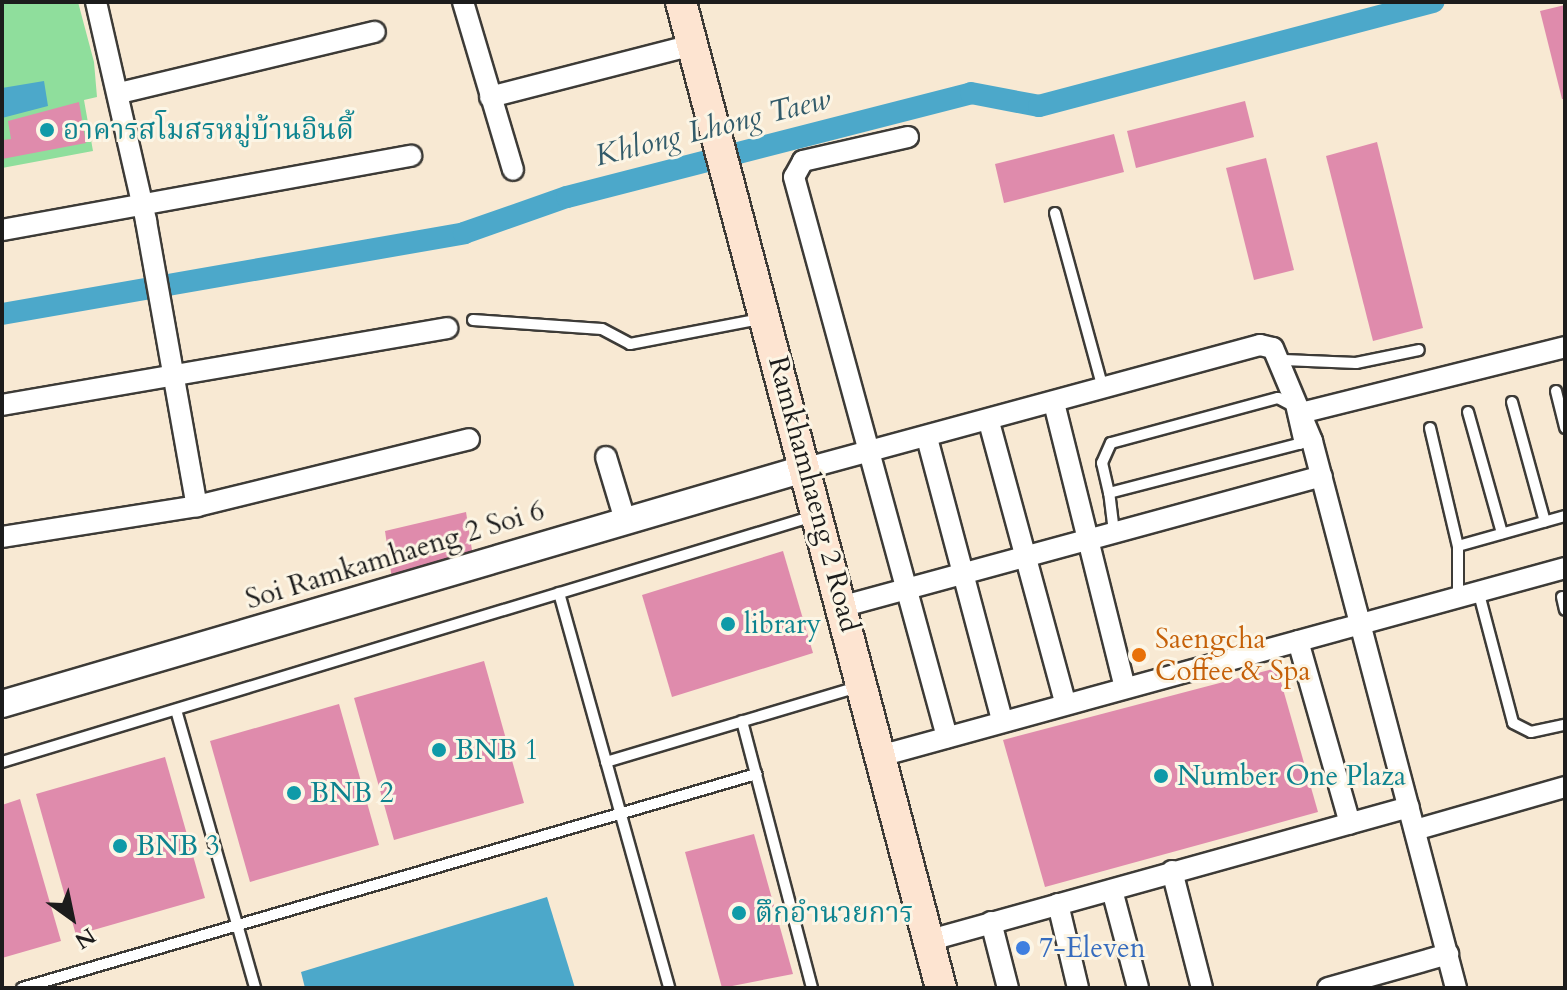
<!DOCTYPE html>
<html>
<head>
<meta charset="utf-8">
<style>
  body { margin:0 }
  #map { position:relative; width:1567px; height:990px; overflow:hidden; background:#f8e9d3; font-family:Cardo,"Noto Serif Thai",serif }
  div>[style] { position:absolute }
  .green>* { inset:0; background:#8fde9c }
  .water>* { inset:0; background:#4ca8ca }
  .canal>* { height:22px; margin:-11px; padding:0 11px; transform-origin:11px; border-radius:11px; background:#4ca8ca }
  .building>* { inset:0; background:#df8bac }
  .roads { filter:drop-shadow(2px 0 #3d3b37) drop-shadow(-2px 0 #3d3b37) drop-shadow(0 2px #3d3b37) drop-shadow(0 -2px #3d3b37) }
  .service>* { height:10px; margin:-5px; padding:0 5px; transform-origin:5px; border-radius:5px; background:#fff }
  .minor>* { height:20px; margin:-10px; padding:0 10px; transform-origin:10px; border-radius:10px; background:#fff }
  .tertiary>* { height:26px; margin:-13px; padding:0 13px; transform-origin:13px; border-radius:13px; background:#fff }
  .secondary>* { height:30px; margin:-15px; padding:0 15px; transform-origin:15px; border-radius:15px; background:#fde4d1 }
  .dots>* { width:22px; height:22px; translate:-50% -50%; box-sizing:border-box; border:4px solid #fcf5e5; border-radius:50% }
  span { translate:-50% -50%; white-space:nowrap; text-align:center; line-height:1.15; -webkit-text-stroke:6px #fcf5e5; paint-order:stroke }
  .culture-label { font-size:28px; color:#0d838f }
  .left { translate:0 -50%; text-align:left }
  .street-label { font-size:28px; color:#1c1c1c }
  .food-label { font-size:28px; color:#c56008 }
  .shop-label { font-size:28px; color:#366cbe }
  .water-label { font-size:30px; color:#325b6a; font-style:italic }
  .frame { position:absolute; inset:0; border:4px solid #1c1c1c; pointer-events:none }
  .north { position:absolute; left:32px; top:878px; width:80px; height:80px; -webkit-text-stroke:6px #fcf5e5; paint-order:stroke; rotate:147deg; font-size:22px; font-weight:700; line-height:32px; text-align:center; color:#1c1c1c }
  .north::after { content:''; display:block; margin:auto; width:28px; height:36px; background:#1c1c1c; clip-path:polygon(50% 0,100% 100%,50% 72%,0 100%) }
</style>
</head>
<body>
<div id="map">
  <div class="green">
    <i style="clip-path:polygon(2px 2px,78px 2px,94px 62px,97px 97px,84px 100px,93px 151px,2px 168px)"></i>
  </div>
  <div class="water">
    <i style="clip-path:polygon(44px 81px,48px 106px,2px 118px,2px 88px)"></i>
    <i style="clip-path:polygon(547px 897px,575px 988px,305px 988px,301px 972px)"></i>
  </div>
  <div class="canal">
    <i style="left:2px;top:314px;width:469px;rotate:-9.9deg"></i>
    <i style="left:464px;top:233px;width:109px;rotate:-19.3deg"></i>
    <i style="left:567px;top:197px;width:417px;rotate:-14.4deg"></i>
    <i style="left:971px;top:93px;width:69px;rotate:10.8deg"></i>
    <i style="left:1039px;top:106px;width:408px;rotate:-14.8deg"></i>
  </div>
  <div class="building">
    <i style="clip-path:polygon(1565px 5px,1565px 99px,1562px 99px,1540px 11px)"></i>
    <i style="clip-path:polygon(1245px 101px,1254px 137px,1136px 168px,1127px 131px)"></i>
    <i style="clip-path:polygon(79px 102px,86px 143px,2px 159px,2px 140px,11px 139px,8px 121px)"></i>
    <i style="clip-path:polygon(1114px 134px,1124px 172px,1004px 203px,995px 164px)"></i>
    <i style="clip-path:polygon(1377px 142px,1423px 328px,1373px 341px,1326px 156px)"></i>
    <i style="clip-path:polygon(1266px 158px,1294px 270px,1254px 280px,1226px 168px)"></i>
    <i style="clip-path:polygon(466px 512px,474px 563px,393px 586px,385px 531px)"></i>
    <i style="clip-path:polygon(783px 551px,813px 653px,672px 697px,642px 595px)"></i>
    <i style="clip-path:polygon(484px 661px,524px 803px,394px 840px,354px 698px)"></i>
    <i style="clip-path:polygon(1277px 668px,1318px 812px,1045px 887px,1003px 740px)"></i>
    <i style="clip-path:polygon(339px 704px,379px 845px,250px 882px,210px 741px)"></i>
    <i style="clip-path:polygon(165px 757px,205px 898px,76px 935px,36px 794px)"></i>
    <i style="clip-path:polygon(20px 799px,61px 941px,2px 958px,2px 805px)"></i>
    <i style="clip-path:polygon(754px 834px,793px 974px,722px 988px,685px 852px)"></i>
  </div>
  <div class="roads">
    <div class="service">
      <i style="left:1055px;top:213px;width:181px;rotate:74.7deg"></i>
      <i style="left:473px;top:320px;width:129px;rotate:4deg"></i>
      <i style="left:602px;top:329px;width:32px;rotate:28deg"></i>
      <i style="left:630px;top:344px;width:132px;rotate:-10.9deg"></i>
      <i style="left:1284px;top:360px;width:72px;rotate:2.4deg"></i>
      <i style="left:1356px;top:363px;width:64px;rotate:-11.7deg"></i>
      <i style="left:1556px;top:391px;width:38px;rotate:76deg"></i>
      <i style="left:1512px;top:402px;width:124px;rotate:74.6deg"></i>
      <i style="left:1468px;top:412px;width:126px;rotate:74.3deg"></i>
      <i style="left:1430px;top:428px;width:121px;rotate:76.7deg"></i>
      <i style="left:1458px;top:546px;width:52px;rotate:90deg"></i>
      <i style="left:1109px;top:493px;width:31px;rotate:-103deg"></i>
      <i style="left:1102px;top:463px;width:22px;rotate:-66deg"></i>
      <i style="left:1111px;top:443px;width:173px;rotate:-15.1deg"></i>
      <i style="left:1278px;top:398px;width:15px;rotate:28deg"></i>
      <i style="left:1291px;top:405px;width:40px;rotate:77deg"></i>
      <i style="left:1114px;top:532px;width:39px;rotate:-97deg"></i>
      <i style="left:1109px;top:493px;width:203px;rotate:-14.5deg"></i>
      <i style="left:1458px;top:546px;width:111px;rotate:-15.7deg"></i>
      <i style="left:559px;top:593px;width:410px;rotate:74.4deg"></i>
      <i style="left:1479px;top:594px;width:133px;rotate:75.2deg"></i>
      <i style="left:1513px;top:723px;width:20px;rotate:27deg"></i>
      <i style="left:1531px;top:732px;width:35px;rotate:-12deg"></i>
      <i style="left:1562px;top:597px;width:13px;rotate:77deg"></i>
      <i style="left:176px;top:710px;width:289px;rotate:74.1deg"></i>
      <i style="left:742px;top:721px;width:276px;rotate:75.3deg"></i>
      <i style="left:2px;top:762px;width:841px;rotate:-16.86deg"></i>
      <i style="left:606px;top:762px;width:262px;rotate:-16.6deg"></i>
      <i style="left:22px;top:988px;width:765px;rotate:-16.25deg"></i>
    </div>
    <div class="minor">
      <i style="left:96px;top:2px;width:225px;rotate:77.1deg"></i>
      <i style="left:146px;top:221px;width:290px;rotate:79.9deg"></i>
      <i style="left:463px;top:2px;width:175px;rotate:73.4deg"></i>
      <i style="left:120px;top:93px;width:262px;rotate:-13.5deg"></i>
      <i style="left:490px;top:97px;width:210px;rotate:-14.4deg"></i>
      <i style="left:908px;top:137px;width:108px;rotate:167.1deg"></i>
      <i style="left:803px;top:161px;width:18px;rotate:119deg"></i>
      <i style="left:794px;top:177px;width:581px;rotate:74.72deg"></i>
      <i style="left:2px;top:230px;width:416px;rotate:-10.3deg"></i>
      <i style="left:1054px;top:403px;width:293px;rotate:76deg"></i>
      <i style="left:2px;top:405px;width:452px;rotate:-9.8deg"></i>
      <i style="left:1301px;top:413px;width:272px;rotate:-14deg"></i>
      <i style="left:989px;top:422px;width:290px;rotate:74.8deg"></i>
      <i style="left:927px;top:438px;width:292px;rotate:75.1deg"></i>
      <i style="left:606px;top:457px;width:66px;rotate:73.2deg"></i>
      <i style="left:807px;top:468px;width:469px;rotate:-15.2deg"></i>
      <i style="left:1260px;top:345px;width:13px;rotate:13deg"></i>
      <i style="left:1273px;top:348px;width:101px;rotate:67.2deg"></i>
      <i style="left:1312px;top:441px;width:566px;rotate:75.25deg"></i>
      <i style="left:2px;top:537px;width:197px;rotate:-9deg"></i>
      <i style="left:197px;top:506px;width:280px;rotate:-13.8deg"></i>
      <i style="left:844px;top:606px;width:495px;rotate:-15.2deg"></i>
      <i style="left:1298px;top:641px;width:190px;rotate:74.1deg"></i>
      <i style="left:880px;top:756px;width:710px;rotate:-15.35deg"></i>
      <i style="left:1415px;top:830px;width:156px;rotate:-16deg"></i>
      <i style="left:1172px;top:871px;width:121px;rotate:75.6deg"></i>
      <i style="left:1112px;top:890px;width:101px;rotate:75.1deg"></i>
      <i style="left:1058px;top:904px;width:86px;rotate:76.6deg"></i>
      <i style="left:991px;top:922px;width:68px;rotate:75.6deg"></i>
      <i style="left:927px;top:941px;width:500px;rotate:-15.54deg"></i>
      <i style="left:1328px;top:988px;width:125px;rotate:-15.8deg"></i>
    </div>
    <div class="tertiary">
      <i style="left:2px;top:704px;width:839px;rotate:-16.34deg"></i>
    </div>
    <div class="secondary">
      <i style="left:681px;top:2px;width:1020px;rotate:75.23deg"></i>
    </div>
  </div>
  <div class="dots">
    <i style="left:47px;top:130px;background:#0f9aa8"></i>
    <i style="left:728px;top:624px;background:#0f9aa8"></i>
    <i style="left:1139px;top:655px;background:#e8710a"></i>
    <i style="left:439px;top:750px;background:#0f9aa8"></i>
    <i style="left:1161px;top:776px;background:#0f9aa8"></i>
    <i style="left:294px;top:793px;background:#0f9aa8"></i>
    <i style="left:120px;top:846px;background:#0f9aa8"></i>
    <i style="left:739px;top:913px;background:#0f9aa8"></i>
    <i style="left:1023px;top:948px;background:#3f7fe0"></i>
  </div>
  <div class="culture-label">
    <span class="left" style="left:63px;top:130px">อาคารสโมสรหมู่บ้านอินดี้</span>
    <span class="left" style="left:744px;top:624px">library</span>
    <span class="left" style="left:455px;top:750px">BNB 1</span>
    <span class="left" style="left:1177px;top:776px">Number One Plaza</span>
    <span class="left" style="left:310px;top:793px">BNB 2</span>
    <span class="left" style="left:136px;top:846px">BNB 3</span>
    <span class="left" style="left:755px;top:913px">ตึกอำนวยการ</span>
  </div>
  <div class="street-label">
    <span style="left:814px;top:494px;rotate:75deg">Ramkhamhaeng 2 Road</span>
    <span style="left:395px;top:555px;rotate:-17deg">Soi Ramkamhaeng 2 Soi 6</span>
  </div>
  <div class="food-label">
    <span class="left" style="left:1155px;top:655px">Saengcha<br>Coffee &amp; Spa</span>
  </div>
  <div class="shop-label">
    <span class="left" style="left:1039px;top:948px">7-Eleven</span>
  </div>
  <div class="water-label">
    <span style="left:713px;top:128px;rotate:-14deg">Khlong Lhong Taew</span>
  </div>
  <div class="frame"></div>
  <div class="north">N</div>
</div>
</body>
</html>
